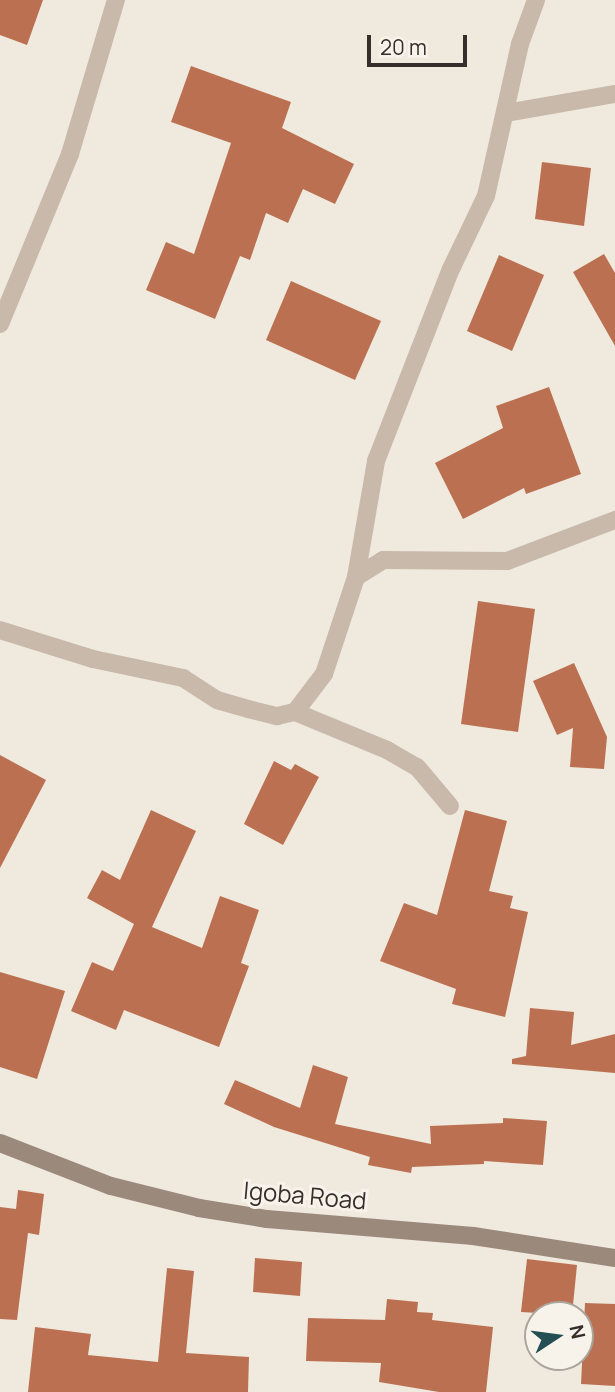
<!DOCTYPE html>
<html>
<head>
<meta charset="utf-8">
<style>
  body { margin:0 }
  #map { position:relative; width:615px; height:1392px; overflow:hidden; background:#f0e9de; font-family:Manrope,sans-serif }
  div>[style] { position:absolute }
  .building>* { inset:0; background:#bb7151 }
  .street>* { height:18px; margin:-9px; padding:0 9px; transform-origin:9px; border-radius:9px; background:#c8b9ab }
  .secondary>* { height:18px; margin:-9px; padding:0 9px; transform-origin:9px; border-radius:9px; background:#9b897c }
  span { translate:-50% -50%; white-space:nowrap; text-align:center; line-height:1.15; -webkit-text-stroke:6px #f8f3ea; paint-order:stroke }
  .street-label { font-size:24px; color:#362e2a }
  .north { position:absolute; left:524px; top:1301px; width:70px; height:70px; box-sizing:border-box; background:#f8f3ea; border:2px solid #aaa49d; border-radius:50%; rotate:77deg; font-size:19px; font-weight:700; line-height:28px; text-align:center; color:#362e2a }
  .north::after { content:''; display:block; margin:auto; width:24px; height:32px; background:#234e54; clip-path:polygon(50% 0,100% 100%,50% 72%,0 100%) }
  .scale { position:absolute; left:367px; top:35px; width:100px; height:32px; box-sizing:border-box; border:4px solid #362e2a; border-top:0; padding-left:9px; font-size:21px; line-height:24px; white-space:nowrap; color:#362e2a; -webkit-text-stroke:5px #f8f3ea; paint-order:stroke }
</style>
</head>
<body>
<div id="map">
  <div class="building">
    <i style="clip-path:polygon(0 0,43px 0,27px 45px,0 35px)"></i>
    <i style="clip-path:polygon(191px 66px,291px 102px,282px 128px,354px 164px,335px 204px,303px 189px,288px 223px,266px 213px,250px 260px,240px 256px,215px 319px,146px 290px,166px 242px,194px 254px,231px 143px,171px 122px)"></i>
    <i style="clip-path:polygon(542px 162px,591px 168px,584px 226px,535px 219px)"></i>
    <i style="clip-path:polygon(604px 254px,615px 273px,615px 346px,573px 272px)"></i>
    <i style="clip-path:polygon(499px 255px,544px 275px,512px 351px,467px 331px)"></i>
    <i style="clip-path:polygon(291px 281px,381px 321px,355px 380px,266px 340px)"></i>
    <i style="clip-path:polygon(549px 387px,581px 474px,526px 494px,524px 488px,463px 519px,435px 463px,503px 428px,496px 406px)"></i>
    <i style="clip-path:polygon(478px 601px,535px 609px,518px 732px,461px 724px)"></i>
    <i style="clip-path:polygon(574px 663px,607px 737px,604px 769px,570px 767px,573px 728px,557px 735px,533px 681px)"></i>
    <i style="clip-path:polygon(0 755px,46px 780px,0 868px)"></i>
    <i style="clip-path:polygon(274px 761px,291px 770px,295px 764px,319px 777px,283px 845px,244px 824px)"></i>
    <i style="clip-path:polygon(151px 810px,196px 831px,152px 927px,202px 948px,220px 896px,259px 910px,241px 963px,249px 966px,219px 1047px,124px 1010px,116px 1030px,71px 1011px,92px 962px,113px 971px,134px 924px,87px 898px,102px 870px,120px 880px)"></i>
    <i style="clip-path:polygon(465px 810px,507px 821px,489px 891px,513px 896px,510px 908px,528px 912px,505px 1017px,452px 1004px,456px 989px,380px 961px,404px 903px,437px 915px)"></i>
    <i style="clip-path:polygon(0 972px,65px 991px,37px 1079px,0 1067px)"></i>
    <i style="clip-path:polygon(530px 1008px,574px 1012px,571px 1045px,615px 1034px,615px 1073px,512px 1064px,512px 1059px,526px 1056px)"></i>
    <i style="clip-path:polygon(313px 1065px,348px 1077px,335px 1124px,431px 1144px,430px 1126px,503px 1123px,503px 1118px,547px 1121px,543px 1165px,484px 1161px,484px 1164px,412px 1167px,411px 1173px,368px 1165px,370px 1157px,274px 1127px,224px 1104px,235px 1080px,300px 1108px)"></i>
    <i style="clip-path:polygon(18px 1190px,44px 1194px,39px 1235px,28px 1233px,17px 1320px,0 1319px,0 1207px,16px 1209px)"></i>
    <i style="clip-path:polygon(255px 1258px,302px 1262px,300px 1296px,253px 1292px)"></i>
    <i style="clip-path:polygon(527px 1259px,577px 1265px,572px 1315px,521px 1312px)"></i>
    <i style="clip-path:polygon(167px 1268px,194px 1271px,186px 1353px,249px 1357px,248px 1392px,28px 1392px,35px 1327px,91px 1334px,88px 1355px,158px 1362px)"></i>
    <i style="clip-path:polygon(387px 1299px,418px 1302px,417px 1312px,433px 1313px,432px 1320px,493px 1327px,486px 1392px,439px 1392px,379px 1382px,381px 1363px,306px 1361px,308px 1318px,385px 1320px)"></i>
    <i style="clip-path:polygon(585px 1303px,615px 1304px,615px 1386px,581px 1384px)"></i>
  </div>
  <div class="street">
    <i style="left:506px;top:113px;width:111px;rotate:-9.9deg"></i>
    <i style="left:0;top:324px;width:184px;rotate:-67.6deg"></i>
    <i style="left:70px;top:154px;width:161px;rotate:-73.4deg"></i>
    <i style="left:356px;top:577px;width:32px;rotate:-32deg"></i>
    <i style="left:383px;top:560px;width:124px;rotate:0.5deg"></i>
    <i style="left:507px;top:561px;width:116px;rotate:-20.8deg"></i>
    <i style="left:0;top:630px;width:97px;rotate:17.3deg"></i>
    <i style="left:93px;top:659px;width:92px;rotate:11.9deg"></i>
    <i style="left:183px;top:678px;width:40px;rotate:32.9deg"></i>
    <i style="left:217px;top:700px;width:32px;rotate:16deg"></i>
    <i style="left:248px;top:709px;width:30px;rotate:14deg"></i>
    <i style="left:277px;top:716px;width:18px;rotate:-13deg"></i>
    <i style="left:295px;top:712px;width:100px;rotate:22.4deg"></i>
    <i style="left:387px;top:750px;width:34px;rotate:30deg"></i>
    <i style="left:417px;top:767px;width:51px;rotate:49.8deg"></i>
    <i style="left:295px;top:712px;width:48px;rotate:-52.7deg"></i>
    <i style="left:324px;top:674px;width:102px;rotate:-71.7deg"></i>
    <i style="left:356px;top:577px;width:118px;rotate:-80.2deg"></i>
    <i style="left:376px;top:461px;width:206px;rotate:-68.7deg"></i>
    <i style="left:451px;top:269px;width:81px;rotate:-64.4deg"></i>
    <i style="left:486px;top:196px;width:156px;rotate:-77.4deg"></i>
    <i style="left:520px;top:44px;width:47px;rotate:-70deg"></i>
  </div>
  <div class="secondary">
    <i style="left:0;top:1143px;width:119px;rotate:21.2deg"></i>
    <i style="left:111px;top:1186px;width:91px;rotate:14deg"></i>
    <i style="left:199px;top:1208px;width:69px;rotate:9.2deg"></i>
    <i style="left:267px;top:1219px;width:207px;rotate:4.7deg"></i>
    <i style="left:473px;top:1236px;width:144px;rotate:8.8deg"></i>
  </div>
  <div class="street-label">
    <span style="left:305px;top:1195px;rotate:5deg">Igoba Road</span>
  </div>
  <div class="north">N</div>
  <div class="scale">20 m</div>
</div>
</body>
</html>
